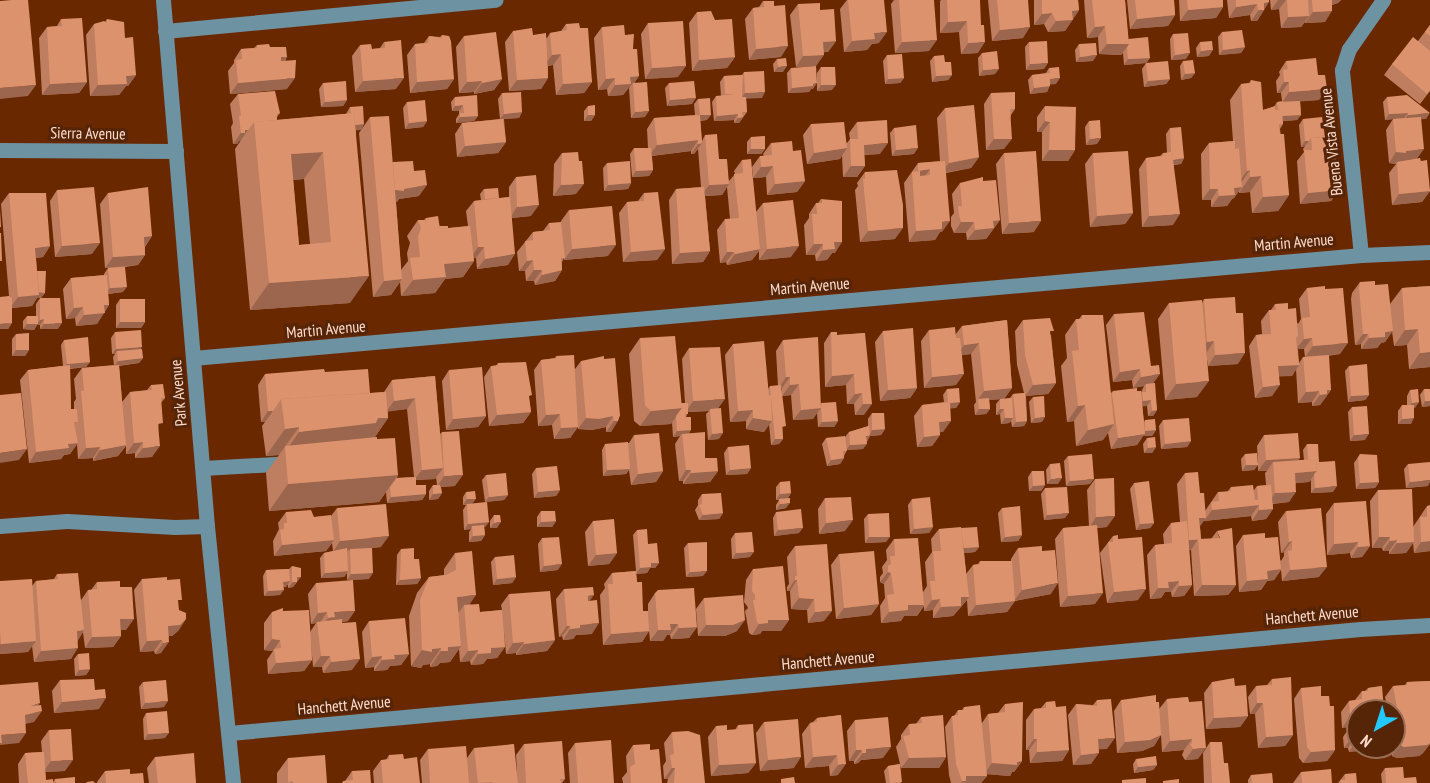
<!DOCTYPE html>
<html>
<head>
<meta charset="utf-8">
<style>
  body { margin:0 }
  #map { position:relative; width:1430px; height:783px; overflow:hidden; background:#692800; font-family:"PT Sans Narrow",sans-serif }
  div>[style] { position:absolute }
  .minor>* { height:15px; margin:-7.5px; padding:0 7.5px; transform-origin:7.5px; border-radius:7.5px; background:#6d92a2 }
  .wall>* { inset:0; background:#be7e5f }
  .shaded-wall>* { inset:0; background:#9b664d }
  .building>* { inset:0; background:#dd926e }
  span { translate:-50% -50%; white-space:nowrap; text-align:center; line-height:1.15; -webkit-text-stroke:6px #562407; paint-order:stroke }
  .street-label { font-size:16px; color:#fddccd }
  .north { position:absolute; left:1346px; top:699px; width:60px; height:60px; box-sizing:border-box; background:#562407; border:2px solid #996e56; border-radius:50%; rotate:219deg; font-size:16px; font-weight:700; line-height:24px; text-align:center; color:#fddccd }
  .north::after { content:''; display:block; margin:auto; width:21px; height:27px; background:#23c9fe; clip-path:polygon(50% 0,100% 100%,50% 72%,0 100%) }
</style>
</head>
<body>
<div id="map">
  <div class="minor">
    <i style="left:163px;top:0;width:528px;rotate:85.22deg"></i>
    <i style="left:207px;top:526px;width:258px;rotate:84.2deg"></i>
    <i style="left:165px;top:31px;width:332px;rotate:-5.4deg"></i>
    <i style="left:0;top:150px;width:176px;rotate:0.3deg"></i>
    <i style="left:1361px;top:255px;width:186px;rotate:-95.9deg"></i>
    <i style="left:1342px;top:70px;width:22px;rotate:-72deg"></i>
    <i style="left:1349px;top:49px;width:60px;rotate:-55.2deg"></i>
    <i style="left:193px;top:358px;width:1173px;rotate:-5.04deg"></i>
    <i style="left:1361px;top:255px;width:69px;rotate:-2.5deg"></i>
    <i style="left:203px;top:468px;width:89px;rotate:-3.2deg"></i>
    <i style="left:0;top:526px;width:67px;rotate:-4.3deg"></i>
    <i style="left:67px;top:521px;width:108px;rotate:3.2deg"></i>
    <i style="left:175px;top:527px;width:32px;rotate:-2deg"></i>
    <i style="left:230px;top:733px;width:1135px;rotate:-5.26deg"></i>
    <i style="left:1360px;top:629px;width:70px;rotate:-3.3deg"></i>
  </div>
  <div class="wall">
    <i style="clip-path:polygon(847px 0,884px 0,879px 43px,872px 44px,867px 50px,844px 52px,840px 9px)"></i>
    <i style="clip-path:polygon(894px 0,934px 0,929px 51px,895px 53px,891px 4px)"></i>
    <i style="clip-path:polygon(941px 0,980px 0,978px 53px,961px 54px,959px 32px,940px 33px,940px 1px)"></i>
    <i style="clip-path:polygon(988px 0,1028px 0,1023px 38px,992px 41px)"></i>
    <i style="clip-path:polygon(1034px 0,1078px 0,1079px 10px,1065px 31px,1048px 32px,1044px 24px,1034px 25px)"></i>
    <i style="clip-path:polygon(1084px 0,1125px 0,1128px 39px,1150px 58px,1146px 63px,1124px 65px,1123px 53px,1121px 55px,1099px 54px,1098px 37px,1087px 38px)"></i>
    <i style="clip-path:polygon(1127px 0,1174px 0,1175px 15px,1168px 26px,1130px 29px)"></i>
    <i style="clip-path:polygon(1179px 0,1223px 0,1223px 7px,1216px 18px,1180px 21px)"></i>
    <i style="clip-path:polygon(1227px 0,1269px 0,1264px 10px,1257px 21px,1251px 21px,1250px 15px,1229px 18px)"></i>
    <i style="clip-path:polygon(1270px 0,1341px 0,1338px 3px,1332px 5px,1325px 22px,1305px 23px,1305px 22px,1301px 27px,1281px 28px,1279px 9px,1271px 10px)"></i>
    <i style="clip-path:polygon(763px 1px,781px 57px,749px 60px,745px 19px,753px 8px,759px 7px)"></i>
    <i style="clip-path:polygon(798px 4px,820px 10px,836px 41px,828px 52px,824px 52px,816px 66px,796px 67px,790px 15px)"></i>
    <i style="clip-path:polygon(697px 12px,735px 57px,727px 68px,692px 71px,689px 23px)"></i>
    <i style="clip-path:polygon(61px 19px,87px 82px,79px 93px,42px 95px,39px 38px,47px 27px,57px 26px)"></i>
    <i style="clip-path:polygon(107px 19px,125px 38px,136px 75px,128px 86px,126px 86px,119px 95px,90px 96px,86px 35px,94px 24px,105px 22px)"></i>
    <i style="clip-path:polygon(648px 23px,678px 77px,645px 79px,641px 34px)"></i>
    <i style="clip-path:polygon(566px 24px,580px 28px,592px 82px,584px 93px,556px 95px,553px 65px,548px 66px,548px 78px,541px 89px,509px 91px,505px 42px,513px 31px,547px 38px,550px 33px,561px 31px)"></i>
    <i style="clip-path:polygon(1430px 25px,1430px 91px,1420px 104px,1384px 75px,1392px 64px,1418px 41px)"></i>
    <i style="clip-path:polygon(602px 27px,625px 35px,633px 49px,639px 76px,634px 83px,645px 117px,631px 118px,629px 88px,630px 87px,629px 87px,623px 95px,608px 96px,607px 89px,598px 90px,594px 38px)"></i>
    <i style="clip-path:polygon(1222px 32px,1245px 47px,1241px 53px,1219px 55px,1218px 37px)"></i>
    <i style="clip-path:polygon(1173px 34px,1186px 59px,1171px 60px,1170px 39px)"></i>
    <i style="clip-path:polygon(442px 35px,454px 79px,447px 89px,410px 93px,407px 55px,415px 44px,424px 43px,429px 36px,440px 37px)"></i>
    <i style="clip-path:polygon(464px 36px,502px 79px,494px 90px,474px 94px,474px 92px,459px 93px,456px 47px)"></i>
    <i style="clip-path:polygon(384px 42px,396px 89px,355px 92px,352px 56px,360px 45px,372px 49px,380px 48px)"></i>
    <i style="clip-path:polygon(1029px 42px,1044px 69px,1026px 70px,1025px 47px)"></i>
    <i style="clip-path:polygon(1200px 42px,1209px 56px,1197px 57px,1196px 48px)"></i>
    <i style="clip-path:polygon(1079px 44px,1093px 61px,1076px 62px,1075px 50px)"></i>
    <i style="clip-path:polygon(257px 45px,270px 47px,287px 57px,285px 61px,287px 89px,230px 94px,228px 71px,234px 63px,234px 60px,241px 49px,254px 48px)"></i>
    <i style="clip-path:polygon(982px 53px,995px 74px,979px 76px,978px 58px)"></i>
    <i style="clip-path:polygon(887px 55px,904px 78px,900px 83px,885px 84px,883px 61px)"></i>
    <i style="clip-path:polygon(934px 56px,945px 62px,952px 75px,948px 80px,932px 82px,930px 61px)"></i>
    <i style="clip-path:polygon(777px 59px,783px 72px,774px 72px,773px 64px)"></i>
    <i style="clip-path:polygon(1183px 61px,1195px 73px,1191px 78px,1181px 80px,1180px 66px)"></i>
    <i style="clip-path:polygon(1286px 61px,1319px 100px,1300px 101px,1301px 115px,1297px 120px,1283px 121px,1283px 124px,1280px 129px,1289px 195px,1278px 211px,1252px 213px,1250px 192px,1239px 193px,1239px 191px,1234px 198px,1232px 199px,1227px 206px,1211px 207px,1211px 200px,1202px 200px,1201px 154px,1209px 143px,1233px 141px,1230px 100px,1241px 84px,1249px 83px,1251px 80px,1263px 110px,1274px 107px,1277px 102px,1282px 101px,1281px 93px,1277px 93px,1276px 81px,1280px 75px,1279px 72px)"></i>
    <i style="clip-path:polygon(1146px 63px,1170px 79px,1166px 84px,1144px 87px,1142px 69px)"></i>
    <i style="clip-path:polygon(821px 67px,832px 90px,817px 91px,817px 73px)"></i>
    <i style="clip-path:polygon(791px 68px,813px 89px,811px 89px,809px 92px,788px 93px,787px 73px)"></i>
    <i style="clip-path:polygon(1049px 68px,1056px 84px,1050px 84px,1047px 92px,1030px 94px,1028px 80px,1032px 75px,1046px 73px)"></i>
    <i style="clip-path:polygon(744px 72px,762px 98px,746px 98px,747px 112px,739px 123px,734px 123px,734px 120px,714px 121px,712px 102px,716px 96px,721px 96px,720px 82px,724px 76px,742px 75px)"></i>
    <i style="clip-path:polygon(323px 83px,347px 100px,343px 106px,321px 107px,319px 89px)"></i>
    <i style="clip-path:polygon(669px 83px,692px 104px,667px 106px,665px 88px)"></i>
    <i style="clip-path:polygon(502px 93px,522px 112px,519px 118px,504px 119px,506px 142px,498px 153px,457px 157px,455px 134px,462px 123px,500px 119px,498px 99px)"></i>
    <i style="clip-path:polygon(991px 93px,1015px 109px,1011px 115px,1004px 149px,986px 150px,984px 104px)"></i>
    <i style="clip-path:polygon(evenodd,238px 94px,280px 113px,277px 117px,277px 120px,346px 114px,350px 107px,364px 124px,361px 130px,356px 130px,350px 303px,250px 310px,235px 149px,241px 140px,239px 141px,237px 144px,233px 144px,231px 127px,233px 123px,230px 104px,238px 94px,304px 179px,310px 244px,299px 245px,293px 180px,304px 179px)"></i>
    <i style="clip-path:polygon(455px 97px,478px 116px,474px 121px,456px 123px,456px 119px,459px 114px,459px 111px,452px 111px,451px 102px)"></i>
    <i style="clip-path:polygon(1387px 97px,1426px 119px,1421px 119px,1417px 159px,1430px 191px,1422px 202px,1392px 205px,1389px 173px,1396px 164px,1389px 163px,1386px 130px,1393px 119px,1385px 120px,1383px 102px)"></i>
    <i style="clip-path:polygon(698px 99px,707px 120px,700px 121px,702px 141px,705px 135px,719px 159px,729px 181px,735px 174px,734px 171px,742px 160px,756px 212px,763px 203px,791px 257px,759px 260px,759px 251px,752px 260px,727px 265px,726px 262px,720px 263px,717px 230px,725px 219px,730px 219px,727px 187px,722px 195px,705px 196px,710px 251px,703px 262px,672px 264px,669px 200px,676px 189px,701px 187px,698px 149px,694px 154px,691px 154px,691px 151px,652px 156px,653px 170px,649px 176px,632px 177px,630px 154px,634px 148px,648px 148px,647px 129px,654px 118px,695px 115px,694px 104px)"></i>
    <i style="clip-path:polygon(407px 102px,427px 121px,423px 127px,405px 129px,403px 108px)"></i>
    <i style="clip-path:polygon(588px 106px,595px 115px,591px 121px,584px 121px,584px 111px)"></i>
    <i style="clip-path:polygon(1045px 106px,1075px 150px,1068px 161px,1042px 161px,1042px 132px,1037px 132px,1037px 117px)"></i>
    <i style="clip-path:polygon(945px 108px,979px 157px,971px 168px,946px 173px,942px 232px,940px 232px,935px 240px,909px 242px,904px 183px,918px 163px,940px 161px,937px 118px)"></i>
    <i style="clip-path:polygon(370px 117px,392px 162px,414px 171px,419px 196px,399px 199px,397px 202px,396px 202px,401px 270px,408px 261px,407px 253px,410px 243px,407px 236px,418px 220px,424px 220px,426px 218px,440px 226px,448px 228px,468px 226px,466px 211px,474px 201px,481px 200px,480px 194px,484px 189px,499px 198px,509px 197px,509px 187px,516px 177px,531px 216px,512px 218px,508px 265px,477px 269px,476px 258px,474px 258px,474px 261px,463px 277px,445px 279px,435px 293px,401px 296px,400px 282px,391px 295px,373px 297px,359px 133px)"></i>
    <i style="clip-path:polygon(1303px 119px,1325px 137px,1333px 147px,1339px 190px,1331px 201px,1300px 204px,1297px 161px,1304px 152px,1303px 149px,1305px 146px,1301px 147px,1299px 125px)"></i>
    <i style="clip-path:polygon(1089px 121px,1097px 144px,1086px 145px,1085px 127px)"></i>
    <i style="clip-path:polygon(857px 122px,880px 154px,864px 155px,865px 166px,857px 177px,843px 177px,842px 155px,840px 159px,807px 164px,803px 135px,811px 124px,847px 143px,850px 139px,849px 133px)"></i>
    <i style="clip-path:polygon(894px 128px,914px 154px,892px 156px,890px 133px)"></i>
    <i style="clip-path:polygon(1170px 128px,1184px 158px,1181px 164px,1174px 165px,1173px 225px,1142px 227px,1139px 169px,1146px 158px,1160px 156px,1163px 153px,1167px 153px,1166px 134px)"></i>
    <i style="clip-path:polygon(751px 137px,765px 149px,761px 154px,747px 154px,747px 142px)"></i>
    <i style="clip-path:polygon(771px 143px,793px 151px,805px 181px,797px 192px,767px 195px,766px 177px,753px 178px,752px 167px,760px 156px,764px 156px,763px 154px)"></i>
    <i style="clip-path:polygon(562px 153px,576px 194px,553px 196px,554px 164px)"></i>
    <i style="clip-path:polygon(1004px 153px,1034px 232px,1002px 234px,996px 164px)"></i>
    <i style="clip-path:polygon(1093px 153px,1133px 213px,1125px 224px,1090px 227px,1085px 164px)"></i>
    <i style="clip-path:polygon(607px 163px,631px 183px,628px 189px,604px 191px,603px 168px)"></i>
    <i style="clip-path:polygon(865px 172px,895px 239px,860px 242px,855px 190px,858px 186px,857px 183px)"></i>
    <i style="clip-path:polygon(983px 181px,1000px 220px,986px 239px,967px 240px,966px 233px,954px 233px,951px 226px,951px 217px,954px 213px,952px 194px,960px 183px)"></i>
    <i style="clip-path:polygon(57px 190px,92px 254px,55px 257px,50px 201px)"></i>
    <i style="clip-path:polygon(9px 193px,50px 246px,43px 257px,36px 258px,37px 271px,45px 293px,41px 298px,37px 298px,32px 306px,12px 308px,12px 323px,8px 329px,9px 296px,1px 204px)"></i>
    <i style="clip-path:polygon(108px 193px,152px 236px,145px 247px,145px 255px,138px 265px,125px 267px,123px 292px,108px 294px,109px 305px,97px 324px,76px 326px,75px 318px,66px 319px,63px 289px,71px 278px,104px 275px,104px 274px,108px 268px,105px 268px,100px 204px)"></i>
    <i style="clip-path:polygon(644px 193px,665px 249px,657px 260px,623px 262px,619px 213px,627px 202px,638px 201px)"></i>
    <i style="clip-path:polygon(821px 199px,835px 253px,832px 253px,827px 260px,816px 261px,815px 255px,806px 255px,804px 225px,809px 218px,809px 214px,816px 203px,818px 203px)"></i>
    <i style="clip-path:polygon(569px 210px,608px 256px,564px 260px,564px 258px,562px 262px,562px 270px,555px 281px,535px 285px,534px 281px,526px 281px,525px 271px,519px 271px,517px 252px,533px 232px,543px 231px,549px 223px,561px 225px,561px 221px)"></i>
    <i style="clip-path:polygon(1360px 282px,1375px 285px,1390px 304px,1402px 288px,1430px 286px,1430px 367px,1409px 369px,1407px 345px,1394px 346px,1392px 331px,1385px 342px,1381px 343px,1377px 348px,1361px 349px,1361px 344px,1355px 345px,1351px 299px,1352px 293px)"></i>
    <i style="clip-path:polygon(evenodd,1307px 288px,1340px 354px,1327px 356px,1331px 390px,1320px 405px,1312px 406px,1312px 402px,1298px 403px,1296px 369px,1292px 376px,1279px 376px,1272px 396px,1255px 398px,1249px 346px,1256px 335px,1262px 334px,1261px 321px,1269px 310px,1271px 310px,1275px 304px,1288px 309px,1298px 324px,1301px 319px,1299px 299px,1307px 288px,1298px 349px,1304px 349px,1305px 357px,1303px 357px,1299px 363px,1298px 349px)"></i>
    <i style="clip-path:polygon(40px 298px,58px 329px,40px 329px,40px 325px,37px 325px,34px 330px,23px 329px,23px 321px,27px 316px,36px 316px,36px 304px)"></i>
    <i style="clip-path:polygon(120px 299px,145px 322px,141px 328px,116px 328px,116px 305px)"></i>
    <i style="clip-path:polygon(1204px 299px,1238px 364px,1208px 366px,1206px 352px,1197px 397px,1165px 400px,1158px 319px,1169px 303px,1202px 303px)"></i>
    <i style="clip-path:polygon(1114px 314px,1151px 366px,1157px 410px,1153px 416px,1148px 416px,1147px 406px,1142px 406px,1144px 422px,1145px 420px,1156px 430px,1152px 436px,1143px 436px,1137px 445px,1111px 449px,1108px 433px,1103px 440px,1076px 446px,1074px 421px,1067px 422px,1061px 366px,1067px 358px,1065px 335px,1076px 319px,1079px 319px,1082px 315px,1111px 393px,1113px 391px,1137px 391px,1141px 393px,1142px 390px,1144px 386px,1133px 388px,1132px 380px,1113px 382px,1106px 325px)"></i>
    <i style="clip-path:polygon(1007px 320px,1012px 388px,1004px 399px,1010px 398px,1013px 394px,1024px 393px,1017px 365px,1015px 331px,1023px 320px,1051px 335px,1056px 383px,1048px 394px,1026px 396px,1027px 421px,1024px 426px,1012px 427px,1011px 421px,1009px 423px,1001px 424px,1000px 414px,996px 415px,996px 404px,1000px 399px,989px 400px,990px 409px,986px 414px,975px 415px,974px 405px,976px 402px,971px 354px,962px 355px,956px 385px,924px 388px,921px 341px,929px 330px,955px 335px,962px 326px)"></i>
    <i style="clip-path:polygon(883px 331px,917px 388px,910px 398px,880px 401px,875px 342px)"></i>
    <i style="clip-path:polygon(115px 332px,141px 349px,143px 358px,139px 363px,119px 366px,122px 402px,130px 392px,147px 390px,151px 385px,165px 398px,161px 403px,158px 430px,152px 457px,135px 458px,135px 453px,126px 454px,126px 446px,118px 456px,93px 461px,93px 458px,78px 459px,77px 444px,70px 454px,64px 455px,61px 459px,29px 463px,20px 380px,28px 370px,63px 366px,61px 345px,64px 340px,90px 362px,86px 367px,70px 369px,71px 409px,74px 409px,74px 402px,76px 399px,74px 379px,82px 368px,114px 365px,113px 357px,115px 354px,112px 354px,111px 338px)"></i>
    <i style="clip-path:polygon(831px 332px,837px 335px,865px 333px,864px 415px,855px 415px,854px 404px,847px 404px,846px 385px,825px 387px,824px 343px)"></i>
    <i style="clip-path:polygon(16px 334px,29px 350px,25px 356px,12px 356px,12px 339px)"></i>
    <i style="clip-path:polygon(640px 338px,681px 403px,685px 403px,682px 359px,689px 348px,718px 408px,719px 439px,708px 440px,706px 414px,709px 411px,688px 412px,686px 417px,691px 430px,689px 433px,705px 458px,718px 471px,710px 482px,683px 484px,683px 481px,679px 481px,675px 444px,680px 436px,673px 437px,672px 422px,671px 424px,640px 426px,634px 421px,629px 354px)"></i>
    <i style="clip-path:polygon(783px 340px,820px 404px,838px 421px,834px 427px,818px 427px,817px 412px,813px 419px,793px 420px,791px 395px,782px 396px,782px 388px,781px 388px,783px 439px,779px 444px,771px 445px,769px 424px,764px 432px,746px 429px,746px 421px,730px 422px,725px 355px,733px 344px,768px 389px,770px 386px,778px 386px,776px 351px)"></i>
    <i style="clip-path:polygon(556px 356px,575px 369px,581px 361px,620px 415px,611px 432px,606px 432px,606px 427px,592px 430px,578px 429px,578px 427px,570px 438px,554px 439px,552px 425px,538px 426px,534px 370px,541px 360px,555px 358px)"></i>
    <i style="clip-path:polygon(498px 363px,529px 399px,531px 412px,523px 423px,489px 426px,484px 377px,491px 366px,496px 366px)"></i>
    <i style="clip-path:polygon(1349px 366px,1369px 395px,1365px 400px,1348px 402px,1345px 371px)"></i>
    <i style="clip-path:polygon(449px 370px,486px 416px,478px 427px,446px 430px,442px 381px)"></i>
    <i style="clip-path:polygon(evenodd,325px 372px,370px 393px,384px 392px,392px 380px,435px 376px,440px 434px,442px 432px,455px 486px,441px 487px,442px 493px,438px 499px,429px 500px,429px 491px,433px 485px,437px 485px,436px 477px,435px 479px,416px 480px,416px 485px,426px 494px,422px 500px,387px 503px,386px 492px,379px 502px,269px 511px,266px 473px,279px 455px,266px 456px,262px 426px,265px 422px,261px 422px,258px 385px,265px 374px,325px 372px,407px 409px,414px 477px,397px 478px,398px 475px,375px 437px,388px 418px,388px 411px,407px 409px)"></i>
    <i style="clip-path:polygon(947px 389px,960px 402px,956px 408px,950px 408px,943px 432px,940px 432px,940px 435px,932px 446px,917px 447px,914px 416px,922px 405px,944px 402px,943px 395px)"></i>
    <i style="clip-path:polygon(1424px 389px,1430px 406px,1422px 407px,1420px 395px)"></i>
    <i style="clip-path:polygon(1410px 390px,1419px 402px,1414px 408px,1411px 424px,1398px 424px,1398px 411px,1402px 405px,1407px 405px,1407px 396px)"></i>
    <i style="clip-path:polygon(1033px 397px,1042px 422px,1031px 423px,1029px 402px)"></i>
    <i style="clip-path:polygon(1352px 407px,1365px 440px,1350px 441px,1348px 412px)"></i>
    <i style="clip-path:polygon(872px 413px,885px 429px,881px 435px,870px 436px,863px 449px,847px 450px,844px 456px,844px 458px,840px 464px,827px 466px,822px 444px,826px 438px,845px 437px,849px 432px,868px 426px,868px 419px)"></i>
    <i style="clip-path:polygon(1163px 420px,1191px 441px,1187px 447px,1161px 449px,1159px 426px)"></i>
    <i style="clip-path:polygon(634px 435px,663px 471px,656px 482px,631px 485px,629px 470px,626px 474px,603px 476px,602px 450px,605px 444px,629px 443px)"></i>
    <i style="clip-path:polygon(1264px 435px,1300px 458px,1298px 460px,1304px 460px,1303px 450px,1307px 444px,1319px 462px,1333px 492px,1311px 493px,1311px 480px,1309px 482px,1296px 483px,1289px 502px,1273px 504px,1273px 509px,1266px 519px,1252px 521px,1251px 516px,1204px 521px,1204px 520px,1200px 526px,1201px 539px,1211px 539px,1217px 531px,1236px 585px,1228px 595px,1194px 596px,1191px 550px,1189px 550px,1192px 585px,1184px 596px,1172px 597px,1171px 592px,1165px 592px,1161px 598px,1150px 599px,1147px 555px,1155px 545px,1164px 544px,1163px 534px,1171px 523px,1180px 522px,1177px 484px,1185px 473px,1200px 493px,1205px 511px,1218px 492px,1227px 492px,1231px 487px,1254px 490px,1257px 486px,1266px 485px,1265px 473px,1267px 471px,1258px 471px,1258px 465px,1254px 470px,1242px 471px,1241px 459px,1245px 454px,1258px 463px,1257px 446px)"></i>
    <i style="clip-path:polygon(1147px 438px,1156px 447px,1152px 453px,1144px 453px,1143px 444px)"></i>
    <i style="clip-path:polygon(728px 447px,751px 468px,747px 474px,726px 475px,724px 453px)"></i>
    <i style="clip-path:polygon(1360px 454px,1379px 482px,1375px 488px,1356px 489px,1354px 463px)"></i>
    <i style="clip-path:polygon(1068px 456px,1090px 484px,1066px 486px,1064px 461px)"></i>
    <i style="clip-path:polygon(1050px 464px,1058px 484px,1047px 484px,1046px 470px)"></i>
    <i style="clip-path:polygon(1408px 464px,1428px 486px,1406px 488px,1404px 469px)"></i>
    <i style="clip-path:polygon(536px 468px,560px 490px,556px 496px,534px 498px,532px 474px)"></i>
    <i style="clip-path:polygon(1032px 471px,1045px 485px,1041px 491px,1029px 491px,1028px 477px)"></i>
    <i style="clip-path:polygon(486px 475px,508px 495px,504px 500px,485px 502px,482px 480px)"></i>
    <i style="clip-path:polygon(1095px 479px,1107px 527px,1097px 528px,1095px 604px,1060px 607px,1055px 539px,1063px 528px,1089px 526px,1087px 490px)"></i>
    <i style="clip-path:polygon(780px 482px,791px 493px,788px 498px,786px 508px,776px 510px,776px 505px,779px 500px,776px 500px,776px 487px)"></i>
    <i style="clip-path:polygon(1134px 483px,1154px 523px,1150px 528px,1136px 530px,1130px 489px)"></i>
    <i style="clip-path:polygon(1045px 488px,1065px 518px,1044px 520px,1041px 494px)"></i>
    <i style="clip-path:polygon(1378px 490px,1413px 527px,1427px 506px,1430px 551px,1414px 553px,1413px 543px,1406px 553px,1389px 554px,1389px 551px,1383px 551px,1382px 548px,1372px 548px,1370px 501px)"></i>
    <i style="clip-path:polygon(466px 492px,472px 504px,489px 522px,485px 527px,484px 527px,485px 535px,481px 541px,469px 542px,469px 532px,471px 529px,464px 530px,463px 510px,466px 505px,463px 505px,463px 497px)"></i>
    <i style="clip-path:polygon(702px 494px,723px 513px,719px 519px,699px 520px,695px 510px,698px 505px,698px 500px)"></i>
    <i style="clip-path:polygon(825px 498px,845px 531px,819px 534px,818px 509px)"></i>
    <i style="clip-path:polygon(912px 499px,933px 527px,929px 533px,910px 534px,908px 505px)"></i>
    <i style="clip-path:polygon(1334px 503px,1370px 546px,1362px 557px,1351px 558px,1350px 553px,1327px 555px,1326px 514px)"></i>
    <i style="clip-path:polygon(337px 508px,381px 547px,372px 548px,369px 579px,347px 580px,347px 573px,344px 577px,321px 578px,320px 558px,324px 553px,333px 551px,332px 543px,326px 551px,274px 556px,273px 541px,279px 529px,278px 523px,286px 512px,314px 517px,331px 516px)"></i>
    <i style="clip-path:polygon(1002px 508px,1022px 535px,1018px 541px,1001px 542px,998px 513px)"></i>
    <i style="clip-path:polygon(541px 511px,556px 521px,552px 527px,537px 527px,537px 517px)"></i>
    <i style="clip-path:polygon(1286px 511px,1319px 577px,1282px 581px,1281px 570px,1274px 580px,1267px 581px,1261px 590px,1239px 592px,1236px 546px,1243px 535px,1265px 538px,1281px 561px,1284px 556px,1284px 552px,1281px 553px,1278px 522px)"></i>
    <i style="clip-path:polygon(776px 512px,799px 533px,774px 536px,773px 518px)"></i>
    <i style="clip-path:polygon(868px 514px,886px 542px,865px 543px,864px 519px)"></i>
    <i style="clip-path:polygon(494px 515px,497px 528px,490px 528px,490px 521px)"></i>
    <i style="clip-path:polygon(593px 521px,617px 553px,609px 564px,588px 566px,585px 532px)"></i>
    <i style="clip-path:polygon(961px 528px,979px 547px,975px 552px,964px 553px,966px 574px,973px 565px,978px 564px,980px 561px,1011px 561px,1011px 559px,1018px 548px,1051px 594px,1015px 601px,1007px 612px,968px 616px,967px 600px,953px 616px,933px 618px,933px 610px,924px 611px,924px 606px,917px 616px,904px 616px,901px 621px,881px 623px,880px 606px,885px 598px,884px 584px,880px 582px,880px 577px,883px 573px,882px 567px,887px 560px,886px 550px,894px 539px,923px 592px,927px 586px,925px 562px,932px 552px,931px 539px,939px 529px)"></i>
    <i style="clip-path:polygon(637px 530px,648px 544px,659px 563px,655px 568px,650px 568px,647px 573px,636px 574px,637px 582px,643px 611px,648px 611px,648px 604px,655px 593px,697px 627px,689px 638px,671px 639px,670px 635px,667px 635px,663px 641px,650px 641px,649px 631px,642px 642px,603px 645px,600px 595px,605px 588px,604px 584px,612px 573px,636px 571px,633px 535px)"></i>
    <i style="clip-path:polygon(735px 533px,750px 557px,732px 559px,731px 539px)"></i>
    <i style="clip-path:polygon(1113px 536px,1118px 539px,1138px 600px,1107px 603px,1100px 553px)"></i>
    <i style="clip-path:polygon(542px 538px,558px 570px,540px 572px,538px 544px)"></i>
    <i style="clip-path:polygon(688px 543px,703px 576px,686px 577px,684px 548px)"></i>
    <i style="clip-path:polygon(795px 546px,824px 621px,808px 623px,807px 610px,791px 609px,790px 591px,787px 591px,787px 587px,789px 584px,787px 557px)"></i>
    <i style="clip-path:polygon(401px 549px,414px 559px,421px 578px,417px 584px,396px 585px,397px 555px)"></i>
    <i style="clip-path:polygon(455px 553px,470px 604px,480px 612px,502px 610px,501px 605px,509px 594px,555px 640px,547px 651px,516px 655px,516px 653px,506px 654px,504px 630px,505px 647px,497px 658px,487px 659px,483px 664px,471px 665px,470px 661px,460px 662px,459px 649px,450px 662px,440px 663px,437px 666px,430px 667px,430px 664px,423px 665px,421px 668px,411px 666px,409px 616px,417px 593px,429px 577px,444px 575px,444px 569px)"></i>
    <i style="clip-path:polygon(839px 554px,879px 604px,871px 615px,836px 619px,831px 565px)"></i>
    <i style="clip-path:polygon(495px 557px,516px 577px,512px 583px,493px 585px,491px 562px)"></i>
    <i style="clip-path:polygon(292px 566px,297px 582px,293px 587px,288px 588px,288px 584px,286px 587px,283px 587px,280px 595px,264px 596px,263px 576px,266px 570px,289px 569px)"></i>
    <i style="clip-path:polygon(753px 569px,789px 620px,781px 631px,762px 631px,760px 634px,752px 635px,749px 633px,745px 611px,748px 608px,747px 606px,744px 602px,746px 580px)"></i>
    <i style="clip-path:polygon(57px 574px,81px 600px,88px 590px,91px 590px,97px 582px,126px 630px,121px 630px,121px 636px,113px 647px,85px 648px,83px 632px,78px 640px,71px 659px,34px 662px,32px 646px,28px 652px,0 654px,0 581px,32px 586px,36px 581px,54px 579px)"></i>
    <i style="clip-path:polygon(142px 579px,167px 580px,178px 605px,179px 630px,172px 636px,169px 636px,161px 653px,155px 654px,154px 651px,140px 652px,134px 590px)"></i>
    <i style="clip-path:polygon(316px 583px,348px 621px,342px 622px,352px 670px,323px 673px,322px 667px,313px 667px,311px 643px,312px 660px,304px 671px,268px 674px,267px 660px,273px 651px,264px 650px,264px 623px,272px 612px,283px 611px,310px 632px,316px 623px,311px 624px,308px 594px)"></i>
    <i style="clip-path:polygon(564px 589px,590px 601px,592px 634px,576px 635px,573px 639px,563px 640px,562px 636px,559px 637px,556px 599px)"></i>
    <i style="clip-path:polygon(704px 598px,737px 631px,725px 636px,698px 636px,696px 609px)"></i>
    <i style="clip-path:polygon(369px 621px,409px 654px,401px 665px,390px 666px,387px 670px,374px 671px,374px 667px,365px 668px,362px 632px)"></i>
    <i style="clip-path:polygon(78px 654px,90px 669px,86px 675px,75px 676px,74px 659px)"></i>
    <i style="clip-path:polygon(1272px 679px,1293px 735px,1285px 746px,1258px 748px,1255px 714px,1250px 714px,1248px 697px,1256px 686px,1267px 685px)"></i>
    <i style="clip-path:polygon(60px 680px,95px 690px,99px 709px,54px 713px,52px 691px)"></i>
    <i style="clip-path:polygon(1430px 681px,1430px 744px,1423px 753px,1419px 756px,1397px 758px,1392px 756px,1391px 747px,1394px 747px,1394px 711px,1388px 711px,1385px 697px,1393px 686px,1405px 685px,1407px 682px)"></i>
    <i style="clip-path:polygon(143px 682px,164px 707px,141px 709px,139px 687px)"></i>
    <i style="clip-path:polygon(1212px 682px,1235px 686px,1248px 716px,1240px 727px,1206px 729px,1204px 693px)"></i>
    <i style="clip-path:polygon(1382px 686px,1358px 747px,1381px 747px,1374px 756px,1366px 757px,1366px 750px,1349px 752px,1348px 748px,1344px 748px,1343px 737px,1347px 731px,1347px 727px,1342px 728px,1341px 712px,1349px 701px,1355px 700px,1362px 691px,1365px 691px,1368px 688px)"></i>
    <i style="clip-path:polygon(1301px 688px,1321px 696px,1335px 750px,1327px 761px,1303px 763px,1299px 758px,1294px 699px)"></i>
    <i style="clip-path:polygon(1188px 697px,1198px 759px,1185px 760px,1182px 755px,1184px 750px,1162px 752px,1161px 735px,1154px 746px,1142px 751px,1117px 753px,1114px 711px,1121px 700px,1156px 702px,1159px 709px,1167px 699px)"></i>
    <i style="clip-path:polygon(1097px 700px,1107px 749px,1098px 749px,1091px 764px,1073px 765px,1068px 715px,1076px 704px,1093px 705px)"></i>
    <i style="clip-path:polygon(1046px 702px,1056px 707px,1069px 750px,1062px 761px,1030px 763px,1029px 750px,1026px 750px,1026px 720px,1034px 709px,1041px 708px)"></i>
    <i style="clip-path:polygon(1005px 704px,1022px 761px,1014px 772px,1012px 772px,1010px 776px,986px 774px,987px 776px,981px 783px,951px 783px,949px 775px,945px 727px,952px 716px,954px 716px,958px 710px,962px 710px,964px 707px,982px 723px,988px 714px,998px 713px)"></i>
    <i style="clip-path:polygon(146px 713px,165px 738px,144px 740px,143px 719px)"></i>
    <i style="clip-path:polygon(841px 715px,838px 775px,830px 776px,829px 766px,805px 768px,802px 734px,810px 723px,813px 722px,817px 718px)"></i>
    <i style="clip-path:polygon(921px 717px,946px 757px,939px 768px,901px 768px,900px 765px,901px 783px,886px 783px,884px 771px,888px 766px,900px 764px,896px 747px,901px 739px,901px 735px,909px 724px,916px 724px)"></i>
    <i style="clip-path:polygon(855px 720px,883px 758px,861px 760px,858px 763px,854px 764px,854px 761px,849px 761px,847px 731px)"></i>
    <i style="clip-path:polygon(764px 722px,794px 768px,760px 771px,756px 733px)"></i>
    <i style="clip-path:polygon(738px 725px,756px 763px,748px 773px,711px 776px,708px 737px,716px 726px,727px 730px,735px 730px)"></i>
    <i style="clip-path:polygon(49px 730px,65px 771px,45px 772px,46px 780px,53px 782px,55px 779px,75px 783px,19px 783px,18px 764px,25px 753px,42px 752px,41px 741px)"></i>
    <i style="clip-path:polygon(672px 732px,705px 783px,667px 783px,668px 779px,664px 779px,663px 766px,666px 761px,664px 743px)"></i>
    <i style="clip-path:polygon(1210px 742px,1224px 763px,1230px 783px,1204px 783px,1203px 753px)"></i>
    <i style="clip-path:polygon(575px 743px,614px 783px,570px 783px,568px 753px)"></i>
    <i style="clip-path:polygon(524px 744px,565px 779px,562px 783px,422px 783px,420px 760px,428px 749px,467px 758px,474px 748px,517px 773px,516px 755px)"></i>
    <i style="clip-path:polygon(633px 745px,650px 750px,662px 783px,623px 783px,622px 778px,627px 772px,626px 756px)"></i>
    <i style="clip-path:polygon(389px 755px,404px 759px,420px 783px,374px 783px,373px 771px,381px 760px,386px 760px)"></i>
    <i style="clip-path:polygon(155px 757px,196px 783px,149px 783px,147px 768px)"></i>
    <i style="clip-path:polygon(288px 758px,327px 783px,277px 783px,277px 773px)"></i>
    <i style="clip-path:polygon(1136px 759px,1157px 765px,1153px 770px,1134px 773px,1133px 764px)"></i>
    <i style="clip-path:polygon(1385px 768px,1404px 778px,1417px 783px,1382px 783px,1381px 774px)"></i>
    <i style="clip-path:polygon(105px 771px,130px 774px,144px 783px,97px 783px,97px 782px)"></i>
    <i style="clip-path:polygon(352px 771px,371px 783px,342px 783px,343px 781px,345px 781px)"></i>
    <i style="clip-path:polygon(1301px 772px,1332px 783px,1293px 783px)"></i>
    <i style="clip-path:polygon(1345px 774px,1357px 783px,1338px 783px)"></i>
    <i style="clip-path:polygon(1251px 775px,1273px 783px,1248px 783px,1248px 780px)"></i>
  </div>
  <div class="shaded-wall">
    <i style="clip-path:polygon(1278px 0,1286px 0,1279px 9px,1271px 10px)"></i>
    <i style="clip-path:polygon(1329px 0,1341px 0,1338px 3px,1324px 7px)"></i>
    <i style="clip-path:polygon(1269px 2px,1257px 21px,1251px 21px,1264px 3px)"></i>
    <i style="clip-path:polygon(1257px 4px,1250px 15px,1229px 18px,1236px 7px)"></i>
    <i style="clip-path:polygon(1223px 7px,1216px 18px,1180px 21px,1188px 10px)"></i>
    <i style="clip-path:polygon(1079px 10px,1065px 31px,1048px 32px,1056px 21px,1072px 11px)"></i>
    <i style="clip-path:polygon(1332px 11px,1325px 22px,1305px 23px,1313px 12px)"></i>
    <i style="clip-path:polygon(1052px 13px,1044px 24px,1034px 25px,1042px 14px)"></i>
    <i style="clip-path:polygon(1175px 15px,1168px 26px,1130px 29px,1137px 19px)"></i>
    <i style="clip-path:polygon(1309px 16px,1301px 27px,1281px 28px,1288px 17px)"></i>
    <i style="clip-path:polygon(967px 21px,959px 32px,940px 33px,948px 22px)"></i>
    <i style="clip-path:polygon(1105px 26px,1098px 37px,1087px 38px,1095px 27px)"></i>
    <i style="clip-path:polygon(1030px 27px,1023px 38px,992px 41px,1000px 30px)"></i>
    <i style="clip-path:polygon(887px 32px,879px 43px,872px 44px,867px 50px,844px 52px,852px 41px,874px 33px)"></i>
    <i style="clip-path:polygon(937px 40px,929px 51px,895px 53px,902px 42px)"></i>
    <i style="clip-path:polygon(836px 41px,828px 52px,816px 53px,823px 42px)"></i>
    <i style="clip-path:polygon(985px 42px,978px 53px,961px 54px,968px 43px)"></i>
    <i style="clip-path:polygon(1107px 44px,1129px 44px,1121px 55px,1099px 54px)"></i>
    <i style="clip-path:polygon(788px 46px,781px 57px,749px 60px,756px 49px)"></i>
    <i style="clip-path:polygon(1245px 47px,1241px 53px,1219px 55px,1223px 50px)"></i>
    <i style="clip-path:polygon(1213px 50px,1209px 56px,1197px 57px,1201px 51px)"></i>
    <i style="clip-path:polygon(1190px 53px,1186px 59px,1171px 60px,1175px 55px)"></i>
    <i style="clip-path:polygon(561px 54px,553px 65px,544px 66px,552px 55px)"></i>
    <i style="clip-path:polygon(824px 55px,816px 66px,796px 67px,803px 56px)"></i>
    <i style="clip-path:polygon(1097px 55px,1093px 61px,1076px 62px,1080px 57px)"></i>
    <i style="clip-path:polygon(281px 57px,287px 57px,280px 68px)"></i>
    <i style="clip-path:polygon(735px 57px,727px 68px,692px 71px,699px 60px)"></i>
    <i style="clip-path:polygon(1150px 58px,1146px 63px,1124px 65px,1128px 59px)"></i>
    <i style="clip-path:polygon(1048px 63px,1044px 69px,1026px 70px,1030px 64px)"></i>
    <i style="clip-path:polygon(686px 66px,678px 77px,645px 79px,652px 68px)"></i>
    <i style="clip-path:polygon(787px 66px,783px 72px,774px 72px,778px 67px)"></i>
    <i style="clip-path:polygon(999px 69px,995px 74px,979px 76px,983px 70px)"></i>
    <i style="clip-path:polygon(1195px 73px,1191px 78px,1181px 80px,1185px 74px)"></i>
    <i style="clip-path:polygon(136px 75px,128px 86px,126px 86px,119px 95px,90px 96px,98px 85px,126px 76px)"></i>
    <i style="clip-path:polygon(952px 75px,948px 80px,932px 82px,936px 76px)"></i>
    <i style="clip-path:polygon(639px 76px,633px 85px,633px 83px,623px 95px,608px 96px,615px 85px,630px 77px)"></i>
    <i style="clip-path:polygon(295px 78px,287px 89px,230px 94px,238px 83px)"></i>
    <i style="clip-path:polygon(404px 78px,396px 89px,355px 92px,363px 81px)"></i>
    <i style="clip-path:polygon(548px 78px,541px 89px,509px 91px,517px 80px)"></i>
    <i style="clip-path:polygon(615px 78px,607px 89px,598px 90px,606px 79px)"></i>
    <i style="clip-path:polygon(904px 78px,900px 83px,885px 84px,888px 79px)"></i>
    <i style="clip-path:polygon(1060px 78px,1056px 84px,1046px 85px,1050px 79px)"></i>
    <i style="clip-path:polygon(454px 79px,447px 89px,410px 93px,417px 82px)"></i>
    <i style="clip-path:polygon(502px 79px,494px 90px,474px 94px,482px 83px)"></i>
    <i style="clip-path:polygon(1170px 79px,1166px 84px,1144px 87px,1148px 81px)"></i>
    <i style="clip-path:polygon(482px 81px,474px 92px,459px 93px,467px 82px)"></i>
    <i style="clip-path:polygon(87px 82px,79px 93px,42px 95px,50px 84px)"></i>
    <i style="clip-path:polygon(592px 82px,584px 93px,556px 95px,563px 84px)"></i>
    <i style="clip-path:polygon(1284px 82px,1289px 82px,1281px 93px,1277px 93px)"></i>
    <i style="clip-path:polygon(817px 83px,813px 89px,811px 89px,809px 92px,788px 93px,792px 88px)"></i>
    <i style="clip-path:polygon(36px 85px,28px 96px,0 99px,0 88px)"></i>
    <i style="clip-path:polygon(821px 85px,836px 85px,832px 90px,817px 91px)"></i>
    <i style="clip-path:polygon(1050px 86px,1047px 92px,1030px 94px,1034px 88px)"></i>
    <i style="clip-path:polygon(1327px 89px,1319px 100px,1282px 103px,1289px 92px)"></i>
    <i style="clip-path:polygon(765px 92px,762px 98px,741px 99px,745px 93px)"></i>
    <i style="clip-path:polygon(696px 98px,692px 104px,667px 106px,670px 100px)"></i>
    <i style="clip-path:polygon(347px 100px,343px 106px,321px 107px,325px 102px)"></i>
    <i style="clip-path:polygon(463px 105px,459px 111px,452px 111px,455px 106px)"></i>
    <i style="clip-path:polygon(649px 111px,645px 117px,631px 118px,635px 112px)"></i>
    <i style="clip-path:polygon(522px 112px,519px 118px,500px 119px,504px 114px)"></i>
    <i style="clip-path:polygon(1408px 113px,1404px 118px,1385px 120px,1389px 114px)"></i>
    <i style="clip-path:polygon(1430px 113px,1426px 119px,1404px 120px,1408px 115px)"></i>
    <i style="clip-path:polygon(738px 114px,734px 120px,714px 121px,717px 116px)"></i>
    <i style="clip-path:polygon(588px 115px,595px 115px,591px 121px,584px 121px)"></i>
    <i style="clip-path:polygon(700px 115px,711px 115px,707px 120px,696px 121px)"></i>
    <i style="clip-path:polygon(1301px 115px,1297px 120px,1274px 122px,1278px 116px)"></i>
    <i style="clip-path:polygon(478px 116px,474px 121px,456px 123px,460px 117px)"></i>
    <i style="clip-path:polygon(743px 117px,739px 123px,734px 123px,738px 118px)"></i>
    <i style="clip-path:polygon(427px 121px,423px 127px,405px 129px,409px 123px)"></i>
    <i style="clip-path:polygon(1045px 121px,1050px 122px,1042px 132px,1037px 132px)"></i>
    <i style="clip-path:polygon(364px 124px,361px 130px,348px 131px,352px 125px)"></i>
    <i style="clip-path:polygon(245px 130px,248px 130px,241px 140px,239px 141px,237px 144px,233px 144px,241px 133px)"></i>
    <i style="clip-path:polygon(1101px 138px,1097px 144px,1086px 145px,1090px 139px)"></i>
    <i style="clip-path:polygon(994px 139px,1012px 139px,1004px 149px,986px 150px)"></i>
    <i style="clip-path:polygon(698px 140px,691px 151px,649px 156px,657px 145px)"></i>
    <i style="clip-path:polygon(1305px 141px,1309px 141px,1305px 146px,1301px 147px)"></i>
    <i style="clip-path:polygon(506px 142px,498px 153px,457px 157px,465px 146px)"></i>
    <i style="clip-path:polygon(702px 143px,694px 154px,691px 154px,698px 144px)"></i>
    <i style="clip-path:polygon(888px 143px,880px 154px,856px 155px,864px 145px)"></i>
    <i style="clip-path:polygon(847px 148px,840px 159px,807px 164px,814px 153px)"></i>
    <i style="clip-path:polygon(918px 148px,914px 154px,892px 156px,896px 150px)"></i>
    <i style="clip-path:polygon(751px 149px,765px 149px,761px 154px,747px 154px)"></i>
    <i style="clip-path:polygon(1424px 149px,1416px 160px,1397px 162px,1396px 164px,1389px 163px,1396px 152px)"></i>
    <i style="clip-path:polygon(1049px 150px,1075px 150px,1068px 161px,1042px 161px)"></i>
    <i style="clip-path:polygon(323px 152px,304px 179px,272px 181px,291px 154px)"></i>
    <i style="clip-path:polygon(979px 157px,971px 168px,941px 173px,949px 163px)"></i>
    <i style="clip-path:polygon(1184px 158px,1181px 164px,1167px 165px,1171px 160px)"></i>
    <i style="clip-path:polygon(773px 166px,766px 177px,753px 178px,761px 167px)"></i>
    <i style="clip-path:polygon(851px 166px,865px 166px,857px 177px,843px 177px)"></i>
    <i style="clip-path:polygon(930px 169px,922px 180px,912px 179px,918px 171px)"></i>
    <i style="clip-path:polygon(653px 170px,649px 176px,632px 177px,636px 171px)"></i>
    <i style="clip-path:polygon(1250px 170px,1239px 186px,1236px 186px,1247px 171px)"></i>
    <i style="clip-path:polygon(1261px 176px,1250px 192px,1239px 193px,1250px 177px)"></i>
    <i style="clip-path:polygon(805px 181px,797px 192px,767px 195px,775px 184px)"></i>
    <i style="clip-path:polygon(631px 183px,628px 189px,604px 191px,608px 185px)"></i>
    <i style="clip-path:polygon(584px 184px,576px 194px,553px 196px,561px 185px)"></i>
    <i style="clip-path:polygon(729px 184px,722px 195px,701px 196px,709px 185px)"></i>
    <i style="clip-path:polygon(427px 185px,419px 196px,399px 199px,397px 202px,387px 201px,395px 190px)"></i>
    <i style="clip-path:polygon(1242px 187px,1234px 198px,1232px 199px,1227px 206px,1211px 207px,1219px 196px,1234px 188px)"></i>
    <i style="clip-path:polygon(1210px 189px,1218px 189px,1211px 200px,1202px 200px)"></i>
    <i style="clip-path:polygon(1339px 190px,1331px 201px,1300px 204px,1308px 193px)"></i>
    <i style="clip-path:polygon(1430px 191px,1422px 202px,1392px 205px,1399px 194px)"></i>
    <i style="clip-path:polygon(1289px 195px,1278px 211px,1252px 213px,1263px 197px)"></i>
    <i style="clip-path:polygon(539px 205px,531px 216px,510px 218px,517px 207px)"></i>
    <i style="clip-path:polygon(1133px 213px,1125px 224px,1090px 227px,1097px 216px)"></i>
    <i style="clip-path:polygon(1180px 214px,1173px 225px,1142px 227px,1149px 216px)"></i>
    <i style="clip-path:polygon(1000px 220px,986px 239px,967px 240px,975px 230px,993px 221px)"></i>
    <i style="clip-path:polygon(950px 221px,942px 232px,940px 232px,935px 240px,909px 242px,916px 231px,942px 222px)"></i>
    <i style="clip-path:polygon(1041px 221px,1034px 232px,1002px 234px,1009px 223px)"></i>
    <i style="clip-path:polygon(961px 222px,974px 222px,966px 233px,954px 233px)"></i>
    <i style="clip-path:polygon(903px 228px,895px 239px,860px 242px,868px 231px)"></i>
    <i style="clip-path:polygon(152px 236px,144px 247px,144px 237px)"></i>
    <i style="clip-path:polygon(834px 242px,842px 242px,835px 253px,832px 253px,827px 260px,816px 261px,823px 250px)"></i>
    <i style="clip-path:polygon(100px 243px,92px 254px,55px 257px,62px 246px)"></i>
    <i style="clip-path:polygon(814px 244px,823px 244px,815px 255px,806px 255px)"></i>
    <i style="clip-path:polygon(616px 245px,608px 256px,564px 260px,572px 249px)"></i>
    <i style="clip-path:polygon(50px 246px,43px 257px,28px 259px,35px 248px)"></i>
    <i style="clip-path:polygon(799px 246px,791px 257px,759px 260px,767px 249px)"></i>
    <i style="clip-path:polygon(478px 247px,484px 247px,476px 258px,471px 258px)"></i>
    <i style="clip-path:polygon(665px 249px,657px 260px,623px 262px,631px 252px)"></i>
    <i style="clip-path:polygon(760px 249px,752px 260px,727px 265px,735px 254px)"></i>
    <i style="clip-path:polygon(710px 251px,703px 262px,672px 264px,680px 253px)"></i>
    <i style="clip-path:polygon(727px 252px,734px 252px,726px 262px,720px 263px)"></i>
    <i style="clip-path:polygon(515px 254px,508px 265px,477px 269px,485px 259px)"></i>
    <i style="clip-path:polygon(145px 255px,138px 265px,105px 268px,113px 257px)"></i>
    <i style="clip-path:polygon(533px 260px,525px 271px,519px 271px,527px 261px)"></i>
    <i style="clip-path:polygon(474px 261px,463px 277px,445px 279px,435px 293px,401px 296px,413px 280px,444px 264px)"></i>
    <i style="clip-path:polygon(534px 270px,542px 270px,534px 281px,526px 281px)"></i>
    <i style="clip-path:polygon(562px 270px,555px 281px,535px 285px,542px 275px)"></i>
    <i style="clip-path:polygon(369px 276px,350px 303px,250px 310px,269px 283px)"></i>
    <i style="clip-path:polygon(402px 279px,391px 295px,373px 297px,384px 281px)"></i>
    <i style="clip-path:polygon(127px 287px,123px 292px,106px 294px,110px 288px)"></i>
    <i style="clip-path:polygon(35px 292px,45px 293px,41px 298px,37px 298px,32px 306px,10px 308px,18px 297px)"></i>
    <i style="clip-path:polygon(104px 305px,109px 305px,97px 324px,76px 326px,84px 315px)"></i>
    <i style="clip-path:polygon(83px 307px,75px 318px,66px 319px,74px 308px)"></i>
    <i style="clip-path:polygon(44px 319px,40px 325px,37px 325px,34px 330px,23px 329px,27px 324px,37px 324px,40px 320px)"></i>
    <i style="clip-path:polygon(120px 322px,145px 322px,141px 328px,116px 328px)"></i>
    <i style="clip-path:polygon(12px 323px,8px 329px,0 329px,0 324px)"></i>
    <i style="clip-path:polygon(62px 323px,58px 329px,40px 329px,44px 324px)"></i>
    <i style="clip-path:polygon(1418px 329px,1407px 345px,1394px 346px,1405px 330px)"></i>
    <i style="clip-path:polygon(1393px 331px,1385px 342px,1381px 343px,1377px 348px,1361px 349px,1369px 338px,1385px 332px)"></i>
    <i style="clip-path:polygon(1363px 334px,1368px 334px,1361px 344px,1355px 345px)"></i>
    <i style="clip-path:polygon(1312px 338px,1304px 349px,1296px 349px,1304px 339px)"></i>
    <i style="clip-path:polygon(1214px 341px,1207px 352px,1199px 353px,1207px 342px)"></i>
    <i style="clip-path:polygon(979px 343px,971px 354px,957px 356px,964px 345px)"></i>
    <i style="clip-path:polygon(1348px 343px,1340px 354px,1305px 357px,1313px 346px)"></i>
    <i style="clip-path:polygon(142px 347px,138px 353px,117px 351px,115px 354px,112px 354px,116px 349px)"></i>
    <i style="clip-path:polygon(16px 350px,29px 350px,25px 356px,12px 356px)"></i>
    <i style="clip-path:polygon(1430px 352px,1430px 367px,1409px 369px,1420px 353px)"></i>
    <i style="clip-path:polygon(1245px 353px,1238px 364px,1208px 366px,1215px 355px)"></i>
    <i style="clip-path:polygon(143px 358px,139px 363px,114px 366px,118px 361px)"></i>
    <i style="clip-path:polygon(90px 362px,86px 367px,63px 369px,67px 364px)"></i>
    <i style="clip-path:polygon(1299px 365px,1292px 376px,1270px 377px,1278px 366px)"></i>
    <i style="clip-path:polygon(1140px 369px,1132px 380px,1113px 382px,1120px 372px)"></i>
    <i style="clip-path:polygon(854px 374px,846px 385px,825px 387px,832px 376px)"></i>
    <i style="clip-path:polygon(964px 374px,956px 385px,924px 388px,932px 377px)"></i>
    <i style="clip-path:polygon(1160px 374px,1152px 385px,1146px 384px,1144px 386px,1133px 388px,1141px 377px)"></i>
    <i style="clip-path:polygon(786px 377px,790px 377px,782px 388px,779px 388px)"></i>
    <i style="clip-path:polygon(1209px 381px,1197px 397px,1165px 400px,1176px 384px)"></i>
    <i style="clip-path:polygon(1056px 383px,1048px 394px,1025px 396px,1033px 385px)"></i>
    <i style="clip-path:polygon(799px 384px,791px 395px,782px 396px,790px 385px)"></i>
    <i style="clip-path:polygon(1280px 385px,1272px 396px,1255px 398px,1263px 387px)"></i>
    <i style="clip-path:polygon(917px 388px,910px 398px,880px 401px,888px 390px)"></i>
    <i style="clip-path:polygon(1012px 388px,1004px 399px,978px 401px,978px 399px,976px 402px,984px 391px)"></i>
    <i style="clip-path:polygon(1327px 390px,1331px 390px,1320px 405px,1312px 406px,1320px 395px)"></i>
    <i style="clip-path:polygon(1319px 391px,1312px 402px,1298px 403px,1306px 392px)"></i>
    <i style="clip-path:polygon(862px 393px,854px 404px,847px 404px,855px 394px)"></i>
    <i style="clip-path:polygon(1369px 395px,1365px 400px,1348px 402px,1351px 396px)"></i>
    <i style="clip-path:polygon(415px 398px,407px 409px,386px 412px,394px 401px)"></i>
    <i style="clip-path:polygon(725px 399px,717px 410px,710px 409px,709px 411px,686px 412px,693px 401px)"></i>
    <i style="clip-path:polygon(1151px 400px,1147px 406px,1139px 407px,1143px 401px)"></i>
    <i style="clip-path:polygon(1425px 401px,1430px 401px,1430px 406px,1422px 407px)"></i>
    <i style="clip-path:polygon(960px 402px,956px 408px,945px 409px,948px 403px)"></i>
    <i style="clip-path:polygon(1419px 402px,1415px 408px,1408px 408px,1412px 403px)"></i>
    <i style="clip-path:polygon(863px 404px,872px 404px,864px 415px,855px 415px)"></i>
    <i style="clip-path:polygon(1085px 405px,1074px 421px,1067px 422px,1078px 406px)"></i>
    <i style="clip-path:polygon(682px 408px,671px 424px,640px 426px,651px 411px)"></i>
    <i style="clip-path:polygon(821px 408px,813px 419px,793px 420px,801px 410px)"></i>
    <i style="clip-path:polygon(979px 409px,990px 409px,986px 414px,975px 415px)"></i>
    <i style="clip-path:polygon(1000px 409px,1004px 409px,1000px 414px,996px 415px)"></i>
    <i style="clip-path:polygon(753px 410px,746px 421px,730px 422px,738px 411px)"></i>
    <i style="clip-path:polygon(1157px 410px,1153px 416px,1148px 416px,1152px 411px)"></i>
    <i style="clip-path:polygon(268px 411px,273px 411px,265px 422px,261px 422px)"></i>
    <i style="clip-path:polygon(531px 412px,523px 423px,489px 426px,497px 415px)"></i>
    <i style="clip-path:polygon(560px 414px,552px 425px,538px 426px,546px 415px)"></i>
    <i style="clip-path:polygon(486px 416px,478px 427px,446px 430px,453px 419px)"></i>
    <i style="clip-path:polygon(613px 416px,606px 427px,592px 430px,578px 429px,586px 418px)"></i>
    <i style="clip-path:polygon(1045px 417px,1042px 422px,1031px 423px,1035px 418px)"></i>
    <i style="clip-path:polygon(378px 418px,388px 418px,369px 445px,286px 451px,299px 432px)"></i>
    <i style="clip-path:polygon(753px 418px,772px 421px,764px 432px,746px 429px)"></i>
    <i style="clip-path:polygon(1005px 418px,1013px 418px,1009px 423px,1001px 424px)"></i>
    <i style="clip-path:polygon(1414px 418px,1411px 424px,1398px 424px,1402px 419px)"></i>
    <i style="clip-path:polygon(614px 421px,618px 421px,611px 432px,606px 432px)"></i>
    <i style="clip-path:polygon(838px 421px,834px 427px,818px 427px,822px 422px)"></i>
    <i style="clip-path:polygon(951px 421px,943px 432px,931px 433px,939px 422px)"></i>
    <i style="clip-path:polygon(1027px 421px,1024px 426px,1012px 427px,1016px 422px)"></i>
    <i style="clip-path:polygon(1114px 424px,1103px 440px,1076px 446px,1088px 430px)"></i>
    <i style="clip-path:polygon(299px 427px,279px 455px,266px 456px,285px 429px)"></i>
    <i style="clip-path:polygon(578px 427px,570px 438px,554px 439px,561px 428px)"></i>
    <i style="clip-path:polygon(885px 429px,881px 435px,870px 436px,867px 441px,866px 436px,869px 436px,872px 430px)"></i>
    <i style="clip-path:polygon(691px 430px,687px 436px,682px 434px,680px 436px,673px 437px,677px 431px)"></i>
    <i style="clip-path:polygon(1156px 430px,1152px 436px,1143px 436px,1137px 445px,1111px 449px,1118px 438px,1143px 434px,1145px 431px)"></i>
    <i style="clip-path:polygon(723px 433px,719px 439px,708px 440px,712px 434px)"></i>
    <i style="clip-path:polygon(1369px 434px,1365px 440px,1350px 441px,1354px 435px)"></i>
    <i style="clip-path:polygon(940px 435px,932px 446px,917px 447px,924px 437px)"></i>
    <i style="clip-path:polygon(775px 439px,783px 439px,779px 444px,771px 445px)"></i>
    <i style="clip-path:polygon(1191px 441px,1187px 447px,1161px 449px,1165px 444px)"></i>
    <i style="clip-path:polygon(143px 442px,135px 453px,126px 454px,134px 443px)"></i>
    <i style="clip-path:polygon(78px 443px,70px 454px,64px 455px,61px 459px,29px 463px,36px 452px,68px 444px)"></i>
    <i style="clip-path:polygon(867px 444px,863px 449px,846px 450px,850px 445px)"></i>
    <i style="clip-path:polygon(126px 445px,118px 456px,93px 461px,100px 450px)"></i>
    <i style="clip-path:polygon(160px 446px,152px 457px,135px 458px,143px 448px)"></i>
    <i style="clip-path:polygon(100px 447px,93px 458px,78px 459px,86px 448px)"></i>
    <i style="clip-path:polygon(1156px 447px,1152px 453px,1144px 453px,1148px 448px)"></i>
    <i style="clip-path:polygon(27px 449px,19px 460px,0 463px,0 453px)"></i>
    <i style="clip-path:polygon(844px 458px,840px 464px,827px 466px,831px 460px)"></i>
    <i style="clip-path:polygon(1300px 458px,1292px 469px,1273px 462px,1267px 471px,1258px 471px,1266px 460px)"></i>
    <i style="clip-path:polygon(1246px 465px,1258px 465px,1254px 470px,1242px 471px)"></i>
    <i style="clip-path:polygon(443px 468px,435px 479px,414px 480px,422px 470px)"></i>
    <i style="clip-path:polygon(751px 468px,747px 474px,726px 475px,730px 470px)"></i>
    <i style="clip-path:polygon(630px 469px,626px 474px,603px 476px,607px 470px)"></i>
    <i style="clip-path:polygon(686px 470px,691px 470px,683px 481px,679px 481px)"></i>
    <i style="clip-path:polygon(663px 471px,656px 482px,631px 485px,638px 474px)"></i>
    <i style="clip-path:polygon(718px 471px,710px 482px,683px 484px,691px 473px)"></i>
    <i style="clip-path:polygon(1317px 471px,1309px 482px,1287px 484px,1295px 473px)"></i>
    <i style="clip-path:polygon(398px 475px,379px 502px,269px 511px,288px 484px)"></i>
    <i style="clip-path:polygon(463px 475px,455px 486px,437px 487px,444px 476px)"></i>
    <i style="clip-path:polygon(1062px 478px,1058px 484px,1047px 484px,1051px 479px)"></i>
    <i style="clip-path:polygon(1094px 479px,1090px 484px,1066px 486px,1070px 481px)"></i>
    <i style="clip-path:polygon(1430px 480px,1430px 482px,1428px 486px,1406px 488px,1410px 482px)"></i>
    <i style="clip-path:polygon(1379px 482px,1375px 488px,1356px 489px,1360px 483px)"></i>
    <i style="clip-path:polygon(1045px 485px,1041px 491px,1029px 491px,1033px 486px)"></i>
    <i style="clip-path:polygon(1337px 486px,1333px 492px,1311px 493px,1315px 488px)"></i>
    <i style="clip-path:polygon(560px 490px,556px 496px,534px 498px,538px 492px)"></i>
    <i style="clip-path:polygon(1296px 492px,1289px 502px,1268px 504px,1275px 493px)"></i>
    <i style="clip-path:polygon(442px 493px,438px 499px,429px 500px,433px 494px)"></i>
    <i style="clip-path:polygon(791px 493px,787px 499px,776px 500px,780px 494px)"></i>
    <i style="clip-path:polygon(426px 494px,422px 500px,387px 503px,391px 497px)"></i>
    <i style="clip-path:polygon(508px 495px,504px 500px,485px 502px,489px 497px)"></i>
    <i style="clip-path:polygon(467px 499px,476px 499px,472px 504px,463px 505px)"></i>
    <i style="clip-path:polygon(790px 503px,786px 508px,776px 510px,780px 504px)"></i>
    <i style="clip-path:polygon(1259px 505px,1251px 516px,1204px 521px,1212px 510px)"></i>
    <i style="clip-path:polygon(1273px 509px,1266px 519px,1252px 521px,1259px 510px)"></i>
    <i style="clip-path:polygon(723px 513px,719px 519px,699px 520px,703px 515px)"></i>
    <i style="clip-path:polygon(1069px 513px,1065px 518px,1044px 520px,1047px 515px)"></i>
    <i style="clip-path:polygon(1115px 516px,1107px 527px,1089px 528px,1096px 517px)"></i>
    <i style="clip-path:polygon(1199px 518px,1206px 518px,1198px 529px)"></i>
    <i style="clip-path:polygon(853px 520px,845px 531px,819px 534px,826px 523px)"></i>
    <i style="clip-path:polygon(556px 521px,552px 527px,537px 527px,541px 522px)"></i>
    <i style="clip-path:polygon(489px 522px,485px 527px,473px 529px,472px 526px,471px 529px,464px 530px,468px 524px)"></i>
    <i style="clip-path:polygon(501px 522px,497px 528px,490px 528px,494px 523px)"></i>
    <i style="clip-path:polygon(1154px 523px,1150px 528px,1136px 530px,1140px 524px)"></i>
    <i style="clip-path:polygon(933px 527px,929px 533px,910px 534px,914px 529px)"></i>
    <i style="clip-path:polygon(803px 528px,799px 533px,774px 536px,778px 530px)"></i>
    <i style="clip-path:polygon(485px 535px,481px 541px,469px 542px,473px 536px)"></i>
    <i style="clip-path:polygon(1022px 535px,1018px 541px,1001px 542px,1005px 537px)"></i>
    <i style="clip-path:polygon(389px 536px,381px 547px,333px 552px,340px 541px)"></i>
    <i style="clip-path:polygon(869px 537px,890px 537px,886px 542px,865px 543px)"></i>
    <i style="clip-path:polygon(1379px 537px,1390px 537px,1382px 548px,1372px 548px)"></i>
    <i style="clip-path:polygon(1198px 539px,1191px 550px,1182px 551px,1189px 540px,1201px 539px)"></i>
    <i style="clip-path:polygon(334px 540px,326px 551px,274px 556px,282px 545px)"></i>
    <i style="clip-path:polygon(1397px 540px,1389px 551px,1383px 551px,1390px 541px)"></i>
    <i style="clip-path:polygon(1292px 541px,1284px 552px,1281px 553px,1289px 542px)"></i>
    <i style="clip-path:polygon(1430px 541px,1430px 551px,1414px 553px,1421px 542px)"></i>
    <i style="clip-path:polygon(1358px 542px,1350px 553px,1327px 555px,1334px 544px)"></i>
    <i style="clip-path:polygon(1414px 542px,1406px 553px,1389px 554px,1397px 543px)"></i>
    <i style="clip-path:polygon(1370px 546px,1362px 557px,1351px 558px,1358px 547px)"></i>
    <i style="clip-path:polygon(979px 547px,975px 552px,957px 554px,961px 548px)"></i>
    <i style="clip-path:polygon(754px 552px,750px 557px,732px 559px,736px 553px)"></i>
    <i style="clip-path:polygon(617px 553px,609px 564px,588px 566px,596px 555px)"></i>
    <i style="clip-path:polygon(651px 563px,659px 563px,655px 568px,650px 568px,647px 573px,636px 574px,640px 568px)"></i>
    <i style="clip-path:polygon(562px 564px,558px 570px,540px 572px,544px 566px)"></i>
    <i style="clip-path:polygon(1327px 567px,1319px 577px,1282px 581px,1290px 570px)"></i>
    <i style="clip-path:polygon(1281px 569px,1274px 580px,1267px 581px,1261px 590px,1239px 592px,1247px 581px,1267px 571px)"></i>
    <i style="clip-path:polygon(348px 571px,344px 577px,321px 578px,325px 573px)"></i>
    <i style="clip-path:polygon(707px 571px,703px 576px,686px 577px,690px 572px)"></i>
    <i style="clip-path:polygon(888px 572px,891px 573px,884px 584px,880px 582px)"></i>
    <i style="clip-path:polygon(373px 573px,369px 579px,347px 580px,351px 574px)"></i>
    <i style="clip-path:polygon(297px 577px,301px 577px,293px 587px,288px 588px)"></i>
    <i style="clip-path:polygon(516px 577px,512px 583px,493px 585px,497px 579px)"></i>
    <i style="clip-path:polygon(421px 578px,417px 584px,396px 585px,400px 580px)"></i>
    <i style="clip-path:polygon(795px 580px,797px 580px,790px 591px,787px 591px)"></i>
    <i style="clip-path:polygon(290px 581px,286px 587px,279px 587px,283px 582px)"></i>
    <i style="clip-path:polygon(1179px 581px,1171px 592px,1165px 592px,1161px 598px,1150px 599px,1158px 588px,1168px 582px)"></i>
    <i style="clip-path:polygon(1058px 583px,1051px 594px,1014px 601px,1022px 590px)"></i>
    <i style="clip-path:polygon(1192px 585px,1184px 596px,1172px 597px,1179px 586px)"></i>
    <i style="clip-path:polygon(1202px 585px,1236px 585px,1228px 595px,1194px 596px)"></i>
    <i style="clip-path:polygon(1146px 589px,1138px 600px,1107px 603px,1114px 592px)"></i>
    <i style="clip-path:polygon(284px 590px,280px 595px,264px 596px,268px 591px)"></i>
    <i style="clip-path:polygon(1103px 593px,1095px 604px,1060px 607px,1068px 596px)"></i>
    <i style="clip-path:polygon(476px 595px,465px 611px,464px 605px,459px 612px,446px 613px,457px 597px)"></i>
    <i style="clip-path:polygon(594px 595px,586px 606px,588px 596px)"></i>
    <i style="clip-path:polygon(961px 597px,969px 597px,961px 607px,960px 608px,953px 616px,933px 618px,941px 607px)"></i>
    <i style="clip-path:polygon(799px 598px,814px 599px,807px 610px,791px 609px)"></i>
    <i style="clip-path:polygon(940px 599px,933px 610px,924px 611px,932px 600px)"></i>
    <i style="clip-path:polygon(1015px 601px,1007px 612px,968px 616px,976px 605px)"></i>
    <i style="clip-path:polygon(879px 604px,871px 615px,836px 619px,844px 608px)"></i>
    <i style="clip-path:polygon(908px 605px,924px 605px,917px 616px,904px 616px,901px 621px,881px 623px,889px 612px)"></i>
    <i style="clip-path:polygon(355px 611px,348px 621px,331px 623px,320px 629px,328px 618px,334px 612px)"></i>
    <i style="clip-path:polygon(832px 611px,824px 621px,808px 623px,815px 612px)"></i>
    <i style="clip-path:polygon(327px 612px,320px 623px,317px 622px,316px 623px,311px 624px,318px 613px)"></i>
    <i style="clip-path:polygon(120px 619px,134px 619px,126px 630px,113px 630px)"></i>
    <i style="clip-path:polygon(186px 619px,179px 630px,172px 636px,160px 636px,168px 626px)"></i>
    <i style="clip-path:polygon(745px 620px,737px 631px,725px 636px,698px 636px,706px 625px)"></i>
    <i style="clip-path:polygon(768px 620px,789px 620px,781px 631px,762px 631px,760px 634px,752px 635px,759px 624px)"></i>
    <i style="clip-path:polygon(599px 623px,592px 634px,576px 635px,573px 639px,563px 640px,570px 629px,580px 625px)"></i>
    <i style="clip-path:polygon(670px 624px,678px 624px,670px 635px,667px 635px,663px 641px,650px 641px,658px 630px)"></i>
    <i style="clip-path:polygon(567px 626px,570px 626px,562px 636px,559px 637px)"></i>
    <i style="clip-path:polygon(697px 627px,689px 638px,671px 639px,679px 628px)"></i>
    <i style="clip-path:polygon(84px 630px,77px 641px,77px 631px)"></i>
    <i style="clip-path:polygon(649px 631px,642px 642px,603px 645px,611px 634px)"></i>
    <i style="clip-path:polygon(121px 636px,113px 647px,85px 648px,92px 637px)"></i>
    <i style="clip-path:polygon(272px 639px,280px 640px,273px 651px,264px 650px)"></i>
    <i style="clip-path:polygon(162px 640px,154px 651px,140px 652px,147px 641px)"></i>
    <i style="clip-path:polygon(555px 640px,547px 651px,516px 655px,524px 644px)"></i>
    <i style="clip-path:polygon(36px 641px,28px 652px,0 654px,0 645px,1px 644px)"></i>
    <i style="clip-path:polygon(169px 642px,161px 653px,155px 654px,163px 643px)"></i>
    <i style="clip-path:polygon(524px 642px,516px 653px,506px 654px,513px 643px)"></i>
    <i style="clip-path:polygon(461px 646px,450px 662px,440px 663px,437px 666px,430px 667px,441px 651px,448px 647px)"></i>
    <i style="clip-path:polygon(505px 647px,497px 658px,487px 659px,483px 664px,471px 665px,478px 654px,491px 648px)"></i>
    <i style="clip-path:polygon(78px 648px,71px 659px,34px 662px,41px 651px)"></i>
    <i style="clip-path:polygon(441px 648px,430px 664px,423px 665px,421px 668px,411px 666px,422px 650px)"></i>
    <i style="clip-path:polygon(478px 650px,470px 661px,460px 662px,468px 651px)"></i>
    <i style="clip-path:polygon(409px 654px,401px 665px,390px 666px,387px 670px,374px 671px,382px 660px,394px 655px)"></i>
    <i style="clip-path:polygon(321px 656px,330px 656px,322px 667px,313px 667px)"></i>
    <i style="clip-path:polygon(382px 656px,374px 667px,365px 668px,372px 657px)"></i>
    <i style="clip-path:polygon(360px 659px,352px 670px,323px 673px,331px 662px)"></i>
    <i style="clip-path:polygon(312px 660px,304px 671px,268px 674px,276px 663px)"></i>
    <i style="clip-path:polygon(90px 669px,86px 675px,75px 676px,79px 670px)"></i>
    <i style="clip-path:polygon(106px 698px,99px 709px,54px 713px,62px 702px)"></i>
    <i style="clip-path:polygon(168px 701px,164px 707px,141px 709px,145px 703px)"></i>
    <i style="clip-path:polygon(40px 703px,33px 713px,42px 711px,34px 722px,17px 726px,31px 706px)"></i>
    <i style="clip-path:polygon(1257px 703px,1263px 703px,1255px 714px,1250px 714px)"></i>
    <i style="clip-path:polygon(1248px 716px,1240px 727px,1206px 729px,1214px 718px)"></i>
    <i style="clip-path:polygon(1350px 717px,1355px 717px,1347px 727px,1342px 728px)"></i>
    <i style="clip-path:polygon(26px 733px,19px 743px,0 745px,0 736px,1px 735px)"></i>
    <i style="clip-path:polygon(169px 733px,165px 738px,144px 740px,148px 734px)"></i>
    <i style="clip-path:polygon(1161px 735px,1154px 746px,1142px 751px,1117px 753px,1125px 742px)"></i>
    <i style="clip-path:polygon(1293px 735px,1285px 746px,1258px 748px,1266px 737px)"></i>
    <i style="clip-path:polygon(1352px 737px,1356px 737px,1348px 748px,1344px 748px)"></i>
    <i style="clip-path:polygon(1115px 738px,1107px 749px,1090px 750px,1098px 739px)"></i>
    <i style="clip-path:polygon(1034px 739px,1037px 739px,1029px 750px,1026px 750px)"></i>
    <i style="clip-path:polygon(1192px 739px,1184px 750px,1162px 752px,1170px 741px)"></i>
    <i style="clip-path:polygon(1356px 741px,1358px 741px,1358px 747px,1368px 747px,1366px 750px,1349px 752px)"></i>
    <i style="clip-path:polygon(1430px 743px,1423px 753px,1419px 756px,1397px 758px,1392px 756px,1400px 745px)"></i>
    <i style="clip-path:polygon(891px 747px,883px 758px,861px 760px,858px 763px,854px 764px,866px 749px)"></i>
    <i style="clip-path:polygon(1373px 747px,1381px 747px,1374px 756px,1366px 757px)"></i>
    <i style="clip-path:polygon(1206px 748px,1198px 759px,1185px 760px,1193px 749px)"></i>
    <i style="clip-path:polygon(856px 750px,862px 750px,854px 761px,849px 761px)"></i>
    <i style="clip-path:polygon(1069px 750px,1062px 761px,1030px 763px,1037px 752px)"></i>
    <i style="clip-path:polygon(1335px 750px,1327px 761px,1303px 763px,1311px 752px)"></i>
    <i style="clip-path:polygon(1099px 753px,1091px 764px,1073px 765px,1081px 755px)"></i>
    <i style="clip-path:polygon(837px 755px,829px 766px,805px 768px,813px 757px)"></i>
    <i style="clip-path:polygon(801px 757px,794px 768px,760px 771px,768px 760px)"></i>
    <i style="clip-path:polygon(946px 757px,939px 768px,901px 768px,909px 758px)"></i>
    <i style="clip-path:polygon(73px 760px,65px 771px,43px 772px,51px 761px)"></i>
    <i style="clip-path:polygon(1022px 761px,1014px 772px,1012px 772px,1010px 776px,984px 774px,992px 763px)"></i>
    <i style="clip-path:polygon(756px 763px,748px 773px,711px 776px,719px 765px)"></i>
    <i style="clip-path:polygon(846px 764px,838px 775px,830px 776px,838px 765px)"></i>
    <i style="clip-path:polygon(1157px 765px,1153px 770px,1134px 773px,1138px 767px)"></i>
    <i style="clip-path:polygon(672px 768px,675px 768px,668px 779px,664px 779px)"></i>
    <i style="clip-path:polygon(966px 776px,987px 776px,981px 783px,961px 783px)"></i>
  </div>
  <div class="building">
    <i style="clip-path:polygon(12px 0,28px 0,36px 85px,0 88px,0 1px)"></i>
    <i style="clip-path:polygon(848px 0,884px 0,887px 32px,874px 33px,875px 39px,852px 41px)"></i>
    <i style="clip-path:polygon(899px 0,934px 0,937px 40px,902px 42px)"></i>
    <i style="clip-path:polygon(947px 0,980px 0,981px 25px,984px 25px,985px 42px,968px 43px,967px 21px,948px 22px)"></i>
    <i style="clip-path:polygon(997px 0,1028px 0,1030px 27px,1000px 30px)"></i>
    <i style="clip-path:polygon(1042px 0,1078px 0,1079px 10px,1072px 11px,1073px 20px,1056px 21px,1052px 13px,1042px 14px)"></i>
    <i style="clip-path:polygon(1092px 0,1125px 0,1129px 44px,1107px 44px,1105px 26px,1095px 27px)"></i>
    <i style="clip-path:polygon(1135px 0,1174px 0,1175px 15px,1137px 19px)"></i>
    <i style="clip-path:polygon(1187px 0,1223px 0,1223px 7px,1188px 10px)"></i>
    <i style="clip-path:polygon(1236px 0,1269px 0,1269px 2px,1264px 3px,1264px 10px,1258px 10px,1257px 4px,1236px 7px)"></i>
    <i style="clip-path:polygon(1287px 0,1308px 0,1309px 16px,1288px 17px)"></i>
    <i style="clip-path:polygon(1312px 0,1332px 0,1332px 11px,1313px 12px)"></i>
    <i style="clip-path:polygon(763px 1px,774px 1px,774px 6px,785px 5px,788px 46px,756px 49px,753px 8px,764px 7px)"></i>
    <i style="clip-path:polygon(820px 3px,820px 10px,834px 9px,836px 41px,823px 42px,824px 55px,803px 56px,798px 4px)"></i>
    <i style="clip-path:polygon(711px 11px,715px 20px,732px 19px,735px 57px,699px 60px,697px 12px)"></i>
    <i style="clip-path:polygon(82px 18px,87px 82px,50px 84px,47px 27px,62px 26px,61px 19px)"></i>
    <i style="clip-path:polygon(107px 19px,124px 22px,125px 38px,133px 37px,136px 75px,126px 76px,127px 84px,98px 85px,94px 24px,104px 21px,107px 23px)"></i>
    <i style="clip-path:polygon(683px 21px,686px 66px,652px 68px,648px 23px)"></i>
    <i style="clip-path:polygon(579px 23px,580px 28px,588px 28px,592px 82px,563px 84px,561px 54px,552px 55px,550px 33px,567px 30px,566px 24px)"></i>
    <i style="clip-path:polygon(624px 25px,625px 35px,634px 34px,633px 49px,637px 49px,639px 76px,630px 77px,631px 84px,615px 85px,615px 78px,606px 79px,602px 27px)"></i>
    <i style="clip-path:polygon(1430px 25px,1430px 36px,1425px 32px)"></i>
    <i style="clip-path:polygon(532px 28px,533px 35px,546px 33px,548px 78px,517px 80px,513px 31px)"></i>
    <i style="clip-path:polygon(1242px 30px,1245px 47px,1223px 50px,1222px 32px)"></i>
    <i style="clip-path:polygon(496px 32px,502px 79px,482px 83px,482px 81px,467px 82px,464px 36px)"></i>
    <i style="clip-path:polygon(1188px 33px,1190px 53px,1175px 55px,1173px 34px)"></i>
    <i style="clip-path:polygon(442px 35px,449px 36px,451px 41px,454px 79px,417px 82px,415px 44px,428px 43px,429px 36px,442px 38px)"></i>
    <i style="clip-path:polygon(1148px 37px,1150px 58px,1128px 59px,1127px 48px,1129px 44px,1128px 39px)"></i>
    <i style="clip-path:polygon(1413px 37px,1430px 51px,1430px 90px,1427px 94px,1392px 64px)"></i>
    <i style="clip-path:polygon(401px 40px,404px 78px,363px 81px,360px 45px,371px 44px,372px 49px,385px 48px,384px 42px)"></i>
    <i style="clip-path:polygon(1047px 41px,1048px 63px,1030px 64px,1029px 42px)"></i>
    <i style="clip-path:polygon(1212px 41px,1213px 50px,1201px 51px,1200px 42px)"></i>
    <i style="clip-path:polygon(1096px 43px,1097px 55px,1080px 57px,1079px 44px)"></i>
    <i style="clip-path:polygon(269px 44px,270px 47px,286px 47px,287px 57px,281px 57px,281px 61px,296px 60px,295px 78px,238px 83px,236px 60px,242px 59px,241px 49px,257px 48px,257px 45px)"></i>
    <i style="clip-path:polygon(997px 51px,999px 69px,983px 70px,982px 53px)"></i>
    <i style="clip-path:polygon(902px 54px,904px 78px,888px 79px,887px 55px)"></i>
    <i style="clip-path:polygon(944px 55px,945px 62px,951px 62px,952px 75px,936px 76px,934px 56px)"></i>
    <i style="clip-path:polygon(786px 58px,787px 66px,778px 67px,777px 59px)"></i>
    <i style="clip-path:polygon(1316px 58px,1318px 75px,1325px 75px,1327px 89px,1289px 92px,1289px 82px,1284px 82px,1283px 70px,1288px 69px,1286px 61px)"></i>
    <i style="clip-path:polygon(1193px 60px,1195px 73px,1185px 74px,1183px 61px)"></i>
    <i style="clip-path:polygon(1168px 61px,1170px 79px,1148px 81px,1146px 63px)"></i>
    <i style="clip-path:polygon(816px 66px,817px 83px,813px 84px,813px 86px,792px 88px,791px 68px)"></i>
    <i style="clip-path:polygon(821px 67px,835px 67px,836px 85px,821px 85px)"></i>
    <i style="clip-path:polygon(1059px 67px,1060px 78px,1050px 79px,1050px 86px,1034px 88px,1032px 75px,1050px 73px,1049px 68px)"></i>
    <i style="clip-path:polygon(764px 71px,765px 92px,745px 93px,744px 72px)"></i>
    <i style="clip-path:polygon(743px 75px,742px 93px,742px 97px,746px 97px,747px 112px,742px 112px,743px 117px,738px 118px,738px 114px,717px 116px,716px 96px,736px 94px,725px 94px,724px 76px)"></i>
    <i style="clip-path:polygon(1251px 80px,1261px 82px,1263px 110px,1275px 106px,1275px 110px,1282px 109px,1283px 124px,1279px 124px,1280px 134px,1284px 134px,1289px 195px,1263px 197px,1261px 176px,1250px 177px,1250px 170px,1247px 171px,1241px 84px,1251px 83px)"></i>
    <i style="clip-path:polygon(346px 81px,347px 100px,325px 102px,323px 83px)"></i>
    <i style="clip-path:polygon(694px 81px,696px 98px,670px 100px,669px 83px)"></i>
    <i style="clip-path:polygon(647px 82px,649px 111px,635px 112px,633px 83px)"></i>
    <i style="clip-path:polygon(275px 91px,280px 113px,277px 114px,277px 120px,254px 122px,248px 130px,245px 130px,245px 133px,241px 133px,239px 116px,241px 115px,238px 94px)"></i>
    <i style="clip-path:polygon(521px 92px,522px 112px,504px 114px,502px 93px)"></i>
    <i style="clip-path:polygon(1015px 92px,1015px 109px,1010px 109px,1012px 139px,994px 139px,991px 93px)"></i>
    <i style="clip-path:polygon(477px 95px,478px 116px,460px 117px,460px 113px,464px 113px,463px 105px,455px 106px,455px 97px)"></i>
    <i style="clip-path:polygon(1407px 95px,1430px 113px,1408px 115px,1408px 113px,1389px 114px,1387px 97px)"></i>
    <i style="clip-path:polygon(710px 98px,711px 115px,700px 115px,698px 99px)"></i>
    <i style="clip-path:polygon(425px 100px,427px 121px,409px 123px,407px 102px)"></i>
    <i style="clip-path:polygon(1300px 101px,1301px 115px,1282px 116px,1282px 109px,1278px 109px,1277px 102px)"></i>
    <i style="clip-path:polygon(595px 105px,595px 115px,588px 115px,588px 106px)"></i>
    <i style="clip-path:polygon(974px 105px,979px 157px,949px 163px,945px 108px)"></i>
    <i style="clip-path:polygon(363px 106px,364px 124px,355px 125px,354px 113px,351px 113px,350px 107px)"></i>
    <i style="clip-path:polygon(1045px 106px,1076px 107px,1075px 150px,1049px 150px,1050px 122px,1045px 121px)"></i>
    <i style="clip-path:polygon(evenodd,354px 113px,369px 276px,269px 283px,254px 122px,354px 113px,323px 152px,331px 242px,299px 245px,291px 154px,323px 152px)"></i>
    <i style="clip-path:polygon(700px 115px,702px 143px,698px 144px,698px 140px,657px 145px,654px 118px)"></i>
    <i style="clip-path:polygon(389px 116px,402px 279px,384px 281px,370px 117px)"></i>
    <i style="clip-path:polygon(1322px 117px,1325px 137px,1311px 138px,1309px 141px,1305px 141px,1303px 119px)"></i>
    <i style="clip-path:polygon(1421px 117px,1424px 149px,1406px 151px,1406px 153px,1396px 152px,1393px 119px)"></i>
    <i style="clip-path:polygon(503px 119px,506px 142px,465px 146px,462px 123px)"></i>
    <i style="clip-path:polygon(887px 120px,888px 143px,864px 145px,865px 166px,851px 166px,850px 139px,858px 139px,857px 122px)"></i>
    <i style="clip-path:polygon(1100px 120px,1101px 138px,1090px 139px,1089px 121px)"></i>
    <i style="clip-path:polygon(844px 122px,847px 148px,814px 153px,811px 124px)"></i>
    <i style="clip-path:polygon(916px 125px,918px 148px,896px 150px,894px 128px)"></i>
    <i style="clip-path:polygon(1181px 127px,1184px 158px,1173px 160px,1172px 152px,1171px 152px,1170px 128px)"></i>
    <i style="clip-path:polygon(717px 134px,719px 159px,727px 159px,729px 184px,709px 185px,705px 135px)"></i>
    <i style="clip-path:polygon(765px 136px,765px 149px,751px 149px,751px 137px)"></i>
    <i style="clip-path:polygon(1332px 137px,1333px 147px,1335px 147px,1339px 190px,1308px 193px,1304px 150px,1312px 150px,1311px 138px)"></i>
    <i style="clip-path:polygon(792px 141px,793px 151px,801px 150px,805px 181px,775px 184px,773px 166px,761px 167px,760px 156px,772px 155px,771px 143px)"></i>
    <i style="clip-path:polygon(1235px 141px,1235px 149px,1239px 148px,1242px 187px,1234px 188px,1235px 195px,1219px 196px,1218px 189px,1210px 189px,1209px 143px)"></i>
    <i style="clip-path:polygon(634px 148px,651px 148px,653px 170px,636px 171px)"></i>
    <i style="clip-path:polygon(1036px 151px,1041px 221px,1009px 223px,1004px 153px)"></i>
    <i style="clip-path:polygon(1128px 151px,1133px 213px,1097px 216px,1093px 153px)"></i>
    <i style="clip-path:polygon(578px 152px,579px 161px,582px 161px,584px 184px,561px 185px,562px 153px)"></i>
    <i style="clip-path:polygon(1172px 152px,1180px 214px,1149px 216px,1146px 158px,1163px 156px,1163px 153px)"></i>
    <i style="clip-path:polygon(1420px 158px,1421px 161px,1427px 160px,1430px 191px,1399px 194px,1397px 162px)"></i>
    <i style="clip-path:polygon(751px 159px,760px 249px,735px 254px,734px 252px,727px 252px,725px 219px,739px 218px,734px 174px,743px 173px,742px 160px)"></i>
    <i style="clip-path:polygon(413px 161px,414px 171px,425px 170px,427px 185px,404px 189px,404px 191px,395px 190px,393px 162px)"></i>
    <i style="clip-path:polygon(630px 161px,631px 183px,608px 185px,607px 163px)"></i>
    <i style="clip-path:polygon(945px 161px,950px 221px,942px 222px,942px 229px,916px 231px,912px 172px,920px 171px,920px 176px,930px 175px,930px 169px,918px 171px,918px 163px)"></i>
    <i style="clip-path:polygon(897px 170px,903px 205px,903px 228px,868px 231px,863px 179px,865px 179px,865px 172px)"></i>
    <i style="clip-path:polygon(536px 175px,539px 205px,517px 207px,516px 177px)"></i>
    <i style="clip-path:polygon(983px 177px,983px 181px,996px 180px,1000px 220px,993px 221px,994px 228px,975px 230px,974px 222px,961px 222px,959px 215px,958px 206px,962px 206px,960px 183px)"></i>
    <i style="clip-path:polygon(94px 187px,100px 243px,62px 246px,57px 190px)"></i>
    <i style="clip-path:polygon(148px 187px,152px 236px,144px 237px,145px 255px,113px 257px,108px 193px)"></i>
    <i style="clip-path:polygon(704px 187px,710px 251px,680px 253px,676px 189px)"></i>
    <i style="clip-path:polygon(498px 188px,499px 198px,485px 199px,484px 189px)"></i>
    <i style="clip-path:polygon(658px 192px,665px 249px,631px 252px,627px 202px,644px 201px,644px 193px)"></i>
    <i style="clip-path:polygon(9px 193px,46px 193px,50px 246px,35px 248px,39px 295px,18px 297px)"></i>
    <i style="clip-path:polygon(510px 197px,515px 254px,485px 259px,484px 247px,478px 247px,474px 201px)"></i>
    <i style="clip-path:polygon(821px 199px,842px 201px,842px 242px,834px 242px,835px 249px,823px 250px,823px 244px,814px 244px,812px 214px,817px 214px,816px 203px,822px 203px)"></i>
    <i style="clip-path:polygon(793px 200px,799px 246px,767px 249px,763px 203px)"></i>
    <i style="clip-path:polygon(612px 206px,616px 245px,572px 249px,569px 210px)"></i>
    <i style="clip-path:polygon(0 210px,1px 227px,0 227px)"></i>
    <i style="clip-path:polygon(438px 216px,440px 229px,470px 226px,474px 261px,444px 264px,446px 277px,413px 280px,410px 258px,420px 257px,418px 237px,421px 228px,418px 220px,425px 220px,425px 225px,426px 218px)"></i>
    <i style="clip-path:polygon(561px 222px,565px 258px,561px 258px,562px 270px,542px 275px,542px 270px,534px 270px,533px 260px,527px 261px,525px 241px,533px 240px,533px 232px,550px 230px,549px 223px)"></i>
    <i style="clip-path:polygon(440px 226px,448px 226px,448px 228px,440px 229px)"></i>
    <i style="clip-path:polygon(0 233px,1px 233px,2px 261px,0 261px)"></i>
    <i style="clip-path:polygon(125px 267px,127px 287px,110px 288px,108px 268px)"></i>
    <i style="clip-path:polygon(37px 271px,46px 271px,45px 293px,39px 292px)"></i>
    <i style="clip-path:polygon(107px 275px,109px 305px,104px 305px,105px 313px,84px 315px,83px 307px,74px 308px,71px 278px)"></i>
    <i style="clip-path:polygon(1375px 281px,1375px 285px,1388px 284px,1393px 331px,1385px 332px,1385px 337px,1369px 338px,1368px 334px,1363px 334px,1359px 288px,1360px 282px)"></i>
    <i style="clip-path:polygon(1325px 286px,1325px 289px,1343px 288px,1348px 343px,1313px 346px,1312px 338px,1304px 339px,1302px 318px,1310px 317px,1307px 288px)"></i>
    <i style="clip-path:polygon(1430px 286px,1430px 352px,1420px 353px,1418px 329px,1405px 330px,1402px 288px)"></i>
    <i style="clip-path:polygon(9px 296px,12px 298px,12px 323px,0 324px,0 297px)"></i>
    <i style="clip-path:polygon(1235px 297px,1236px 313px,1243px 313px,1245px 353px,1215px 355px,1214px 341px,1207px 342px,1204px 299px)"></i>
    <i style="clip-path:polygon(40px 298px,60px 298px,62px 323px,44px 324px,44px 319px,40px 320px)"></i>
    <i style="clip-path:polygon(120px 299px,145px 299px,145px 322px,120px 322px)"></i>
    <i style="clip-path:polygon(1202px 300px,1209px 381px,1176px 384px,1169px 303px)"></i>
    <i style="clip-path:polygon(1288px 303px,1288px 309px,1296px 308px,1298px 336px,1296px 338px,1299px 365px,1278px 366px,1280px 385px,1263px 387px,1256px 335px,1271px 334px,1269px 310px,1276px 310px,1275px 304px)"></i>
    <i style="clip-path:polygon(1144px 312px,1151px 366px,1159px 365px,1160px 374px,1141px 377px,1140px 369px,1120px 372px,1114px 314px)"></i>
    <i style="clip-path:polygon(1082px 315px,1103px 315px,1114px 424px,1088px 430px,1085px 405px,1078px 406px,1072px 351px,1079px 350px,1076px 319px,1082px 319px)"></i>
    <i style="clip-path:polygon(27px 316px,38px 316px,38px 324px,27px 324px)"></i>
    <i style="clip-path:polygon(1050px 318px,1054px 331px,1050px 331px,1056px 383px,1033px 385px,1025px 355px,1023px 320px)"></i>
    <i style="clip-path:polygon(1007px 320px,1012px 388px,984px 391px,979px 343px,964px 345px,962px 326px)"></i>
    <i style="clip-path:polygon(955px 327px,956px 338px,960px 338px,964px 374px,932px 377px,929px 330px)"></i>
    <i style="clip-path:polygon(913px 328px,917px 388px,888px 390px,883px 331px)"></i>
    <i style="clip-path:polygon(141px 330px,142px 347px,116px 349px,115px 332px)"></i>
    <i style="clip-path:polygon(831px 332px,837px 332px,837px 335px,865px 333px,872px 404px,863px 404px,862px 393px,855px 394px,854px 374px,832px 376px)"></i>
    <i style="clip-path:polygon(29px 333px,29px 350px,16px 350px,16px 334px)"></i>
    <i style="clip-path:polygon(675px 336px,682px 408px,651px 411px,645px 405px,640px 338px)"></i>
    <i style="clip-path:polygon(88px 337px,90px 362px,67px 364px,64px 340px)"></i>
    <i style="clip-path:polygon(818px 337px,821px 408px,801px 410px,799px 384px,790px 385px,790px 377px,786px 377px,783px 340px)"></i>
    <i style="clip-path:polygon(764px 341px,769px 396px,771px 395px,772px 421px,753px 418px,753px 410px,738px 411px,733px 344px)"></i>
    <i style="clip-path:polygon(720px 347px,725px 399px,693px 401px,689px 348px)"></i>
    <i style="clip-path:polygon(142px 349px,143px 358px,118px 361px,117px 351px)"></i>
    <i style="clip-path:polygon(574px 355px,578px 427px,561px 428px,560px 414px,546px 415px,541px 360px,557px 358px,556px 356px)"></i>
    <i style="clip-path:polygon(1329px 355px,1331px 390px,1327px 390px,1327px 394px,1320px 395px,1319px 391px,1306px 392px,1303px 357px)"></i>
    <i style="clip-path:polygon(604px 356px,604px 359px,615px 358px,620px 415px,618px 421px,614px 421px,613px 416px,599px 419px,586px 418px,581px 361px)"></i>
    <i style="clip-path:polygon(526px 362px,532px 395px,529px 396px,531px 412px,497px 415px,491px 366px,498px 365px,498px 363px)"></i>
    <i style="clip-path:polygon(1367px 364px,1369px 395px,1351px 396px,1349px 366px)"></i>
    <i style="clip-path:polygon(70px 365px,71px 409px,77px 409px,78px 422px,74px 422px,78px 443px,68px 444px,69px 448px,36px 452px,28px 370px)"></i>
    <i style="clip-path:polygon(119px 365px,126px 445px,100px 450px,100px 447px,86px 448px,81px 391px,84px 391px,82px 368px)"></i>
    <i style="clip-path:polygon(482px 367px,486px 416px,453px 419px,449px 370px)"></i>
    <i style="clip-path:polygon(324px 369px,325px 372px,368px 369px,370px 393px,281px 399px,273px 411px,268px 411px,265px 374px)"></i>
    <i style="clip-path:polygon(435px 376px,443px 468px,422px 470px,415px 398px,394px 401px,392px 380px)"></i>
    <i style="clip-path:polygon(1155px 383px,1157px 410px,1152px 411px,1151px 400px,1143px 401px,1142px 392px,1146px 392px,1146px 384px)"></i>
    <i style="clip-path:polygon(163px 384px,165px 398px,161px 398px,163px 423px,158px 424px,160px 446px,143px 448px,143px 442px,134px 443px,130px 392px,152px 390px,151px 385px)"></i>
    <i style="clip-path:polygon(781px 385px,786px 426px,782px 427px,783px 439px,775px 439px,770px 386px)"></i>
    <i style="clip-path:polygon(959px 388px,960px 402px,950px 403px,950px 402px,948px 402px,947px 389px)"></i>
    <i style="clip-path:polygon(1137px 388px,1137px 391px,1141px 391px,1145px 434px,1118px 438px,1112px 394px,1113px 391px)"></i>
    <i style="clip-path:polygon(1418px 389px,1419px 402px,1412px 403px,1410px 390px)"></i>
    <i style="clip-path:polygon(1424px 389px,1430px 389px,1430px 401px,1425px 401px)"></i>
    <i style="clip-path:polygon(386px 392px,388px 418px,378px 418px,376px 423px,299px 432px,299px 427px,285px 429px,281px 399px)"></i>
    <i style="clip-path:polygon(21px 393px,27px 449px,0 453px,0 395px)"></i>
    <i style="clip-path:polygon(1025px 393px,1027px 421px,1016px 422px,1013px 394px)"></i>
    <i style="clip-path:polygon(1044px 396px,1045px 417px,1035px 418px,1033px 397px)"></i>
    <i style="clip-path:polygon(989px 398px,990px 409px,979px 409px,978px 399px)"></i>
    <i style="clip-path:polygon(1012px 398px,1013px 418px,1005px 418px,1004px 409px,1000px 409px,1000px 399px)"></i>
    <i style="clip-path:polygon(836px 402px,838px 421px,822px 422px,821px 403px)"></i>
    <i style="clip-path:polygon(950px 402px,951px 421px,939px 422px,940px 435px,924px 437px,922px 405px)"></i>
    <i style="clip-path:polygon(681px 403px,688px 403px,688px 414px,685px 414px,686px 417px,691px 417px,691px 430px,677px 431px,676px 416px,682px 408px)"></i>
    <i style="clip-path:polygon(1402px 405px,1414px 405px,1414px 418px,1402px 419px)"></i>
    <i style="clip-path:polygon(1367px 406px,1369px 434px,1354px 435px,1352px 407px)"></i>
    <i style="clip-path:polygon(721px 408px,723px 433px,712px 434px,710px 409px)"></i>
    <i style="clip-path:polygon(872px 413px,884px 413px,885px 429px,872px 430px)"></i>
    <i style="clip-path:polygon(1189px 418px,1191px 441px,1165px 444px,1163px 420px)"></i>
    <i style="clip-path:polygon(1155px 419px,1156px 430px,1145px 431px,1145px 420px)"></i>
    <i style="clip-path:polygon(869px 426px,870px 435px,866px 436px,867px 444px,850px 445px,849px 432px)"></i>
    <i style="clip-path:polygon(459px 431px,463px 475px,444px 476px,442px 432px)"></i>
    <i style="clip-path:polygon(705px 432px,705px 458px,717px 458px,718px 471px,691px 473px,691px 470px,686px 470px,682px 434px)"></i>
    <i style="clip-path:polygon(659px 433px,663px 471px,638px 474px,634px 435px)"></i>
    <i style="clip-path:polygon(1298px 433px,1300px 458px,1266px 460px,1264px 435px)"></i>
    <i style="clip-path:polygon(845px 436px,847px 451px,843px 451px,844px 458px,831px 460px,826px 438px)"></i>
    <i style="clip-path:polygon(377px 437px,377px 439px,395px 438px,398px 475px,288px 484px,285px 446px)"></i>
    <i style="clip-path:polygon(1155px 437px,1156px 447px,1148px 448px,1147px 438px)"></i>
    <i style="clip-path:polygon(628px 442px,630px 469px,607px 470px,605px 444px)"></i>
    <i style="clip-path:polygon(1307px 444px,1318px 444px,1319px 462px,1335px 461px,1337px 486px,1315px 488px,1314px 474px,1317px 471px,1316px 459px,1308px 460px)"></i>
    <i style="clip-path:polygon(749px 445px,751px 468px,730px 470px,728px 447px)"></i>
    <i style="clip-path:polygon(1257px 453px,1258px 465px,1246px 465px,1245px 454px)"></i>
    <i style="clip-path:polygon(1092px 454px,1094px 479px,1070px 481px,1068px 456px)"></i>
    <i style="clip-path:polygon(1360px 454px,1377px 455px,1379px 482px,1360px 483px,1358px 458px)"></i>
    <i style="clip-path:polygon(1316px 459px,1317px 471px,1295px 473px,1296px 492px,1275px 493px,1273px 462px)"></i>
    <i style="clip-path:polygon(1430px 462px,1430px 480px,1410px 482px,1408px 464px)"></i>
    <i style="clip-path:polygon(1060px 463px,1062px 478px,1051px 479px,1050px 464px)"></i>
    <i style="clip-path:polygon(557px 466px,560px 490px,538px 492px,536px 468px)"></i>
    <i style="clip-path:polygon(1032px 471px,1044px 471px,1045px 485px,1033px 486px)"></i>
    <i style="clip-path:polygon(1198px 472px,1200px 493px,1204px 493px,1206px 518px,1199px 518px,1201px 539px,1189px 540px,1185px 473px)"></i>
    <i style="clip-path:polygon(506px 473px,508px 495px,489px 497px,486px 475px)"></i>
    <i style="clip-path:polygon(416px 477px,416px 485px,426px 485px,426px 494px,391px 497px,390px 487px,397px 478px)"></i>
    <i style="clip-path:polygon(1114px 478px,1115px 516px,1096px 517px,1095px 479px)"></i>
    <i style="clip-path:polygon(790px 481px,791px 493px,780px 494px,780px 482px)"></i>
    <i style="clip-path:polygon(1149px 481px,1154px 523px,1140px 524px,1134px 483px)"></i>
    <i style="clip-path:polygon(433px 485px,440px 485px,442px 493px,433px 494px)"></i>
    <i style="clip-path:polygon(1253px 485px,1255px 500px,1258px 500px,1257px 486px,1271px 485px,1273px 509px,1259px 510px,1259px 505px,1212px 510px,1211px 502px,1219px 501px,1218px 492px,1231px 491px,1231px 487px)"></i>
    <i style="clip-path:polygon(1067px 487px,1069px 513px,1047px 515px,1045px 488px)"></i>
    <i style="clip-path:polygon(1412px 489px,1414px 542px,1397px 543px,1397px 540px,1390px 541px,1390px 537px,1379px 537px,1378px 490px)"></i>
    <i style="clip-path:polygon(475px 491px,476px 499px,467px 499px,466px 492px)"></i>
    <i style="clip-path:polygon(721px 493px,723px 513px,703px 515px,699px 505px,702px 504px,702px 494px)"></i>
    <i style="clip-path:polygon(851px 497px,853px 520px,826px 523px,825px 498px)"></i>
    <i style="clip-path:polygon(930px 497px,933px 527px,914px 529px,912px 499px)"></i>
    <i style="clip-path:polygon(790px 498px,790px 503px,780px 504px,779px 499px)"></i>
    <i style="clip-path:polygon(1366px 501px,1370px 546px,1358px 547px,1358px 542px,1334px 544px,1334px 503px)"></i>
    <i style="clip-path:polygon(487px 502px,489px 522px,468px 524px,467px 504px)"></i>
    <i style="clip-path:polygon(386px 504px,389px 536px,340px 541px,337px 508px)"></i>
    <i style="clip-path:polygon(1430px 505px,1430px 541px,1421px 542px,1420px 517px,1427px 517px,1427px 506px)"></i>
    <i style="clip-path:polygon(1020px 506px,1022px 535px,1005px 537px,1002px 508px)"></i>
    <i style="clip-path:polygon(1321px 508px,1327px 567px,1290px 570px,1288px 551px,1292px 550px,1292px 541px,1289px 542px,1286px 511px)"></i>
    <i style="clip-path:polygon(801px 509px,803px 528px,778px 530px,776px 512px)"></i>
    <i style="clip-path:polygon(311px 510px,314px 517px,331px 515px,334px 540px,282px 545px,280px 530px,284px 529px,284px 523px,287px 523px,286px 512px)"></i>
    <i style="clip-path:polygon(541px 511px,555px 511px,556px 521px,541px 522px)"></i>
    <i style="clip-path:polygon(889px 513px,890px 537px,869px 537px,868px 514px)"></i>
    <i style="clip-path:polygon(494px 515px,500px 515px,501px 522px,494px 523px)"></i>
    <i style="clip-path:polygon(614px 519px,617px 553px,596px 555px,593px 521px)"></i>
    <i style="clip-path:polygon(1187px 521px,1192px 585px,1179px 586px,1179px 581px,1168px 582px,1169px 588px,1158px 588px,1155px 545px,1172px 543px,1171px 523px)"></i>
    <i style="clip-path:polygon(484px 525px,485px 535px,473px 536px,472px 526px)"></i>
    <i style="clip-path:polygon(1097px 525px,1103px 593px,1068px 596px,1063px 528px)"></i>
    <i style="clip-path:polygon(961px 527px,969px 597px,961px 597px,961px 606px,941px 607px,940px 599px,932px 600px,930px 581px,935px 581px,933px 551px,941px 551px,939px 529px)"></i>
    <i style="clip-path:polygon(977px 527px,979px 547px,964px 548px,961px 528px)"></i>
    <i style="clip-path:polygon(1232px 528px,1236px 585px,1202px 585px,1198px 539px,1220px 538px,1217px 531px)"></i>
    <i style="clip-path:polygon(647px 529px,648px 544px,657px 543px,659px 563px,651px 563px,651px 567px,640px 568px,637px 530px)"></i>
    <i style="clip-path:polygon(752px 532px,754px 552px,736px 553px,735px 533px)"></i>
    <i style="clip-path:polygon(1265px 533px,1265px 538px,1278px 537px,1281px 569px,1267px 571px,1268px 579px,1247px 581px,1243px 535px)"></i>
    <i style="clip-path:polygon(1118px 535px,1118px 539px,1142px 537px,1146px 589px,1114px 592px,1108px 542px,1113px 542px,1113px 536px)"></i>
    <i style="clip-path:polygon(559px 537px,562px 564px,544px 566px,542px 538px)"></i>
    <i style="clip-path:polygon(918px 538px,924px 605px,908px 605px,908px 610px,889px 612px,887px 595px,894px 594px,891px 573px,888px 572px,888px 566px,891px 564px,890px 556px,895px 556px,894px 539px)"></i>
    <i style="clip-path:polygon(707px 542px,707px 571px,690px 572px,688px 543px)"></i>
    <i style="clip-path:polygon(827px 544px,832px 611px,815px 612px,814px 599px,799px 598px,797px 580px,795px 580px,795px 576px,797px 576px,795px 546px)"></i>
    <i style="clip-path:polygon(1042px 546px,1042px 551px,1055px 550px,1058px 583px,1022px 590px,1018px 548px)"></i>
    <i style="clip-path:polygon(347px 548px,348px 571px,325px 573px,324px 553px)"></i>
    <i style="clip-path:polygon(372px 548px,373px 573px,351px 574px,350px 549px)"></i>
    <i style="clip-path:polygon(414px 548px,414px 559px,419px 559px,421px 578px,400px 580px,401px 549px)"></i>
    <i style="clip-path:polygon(472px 551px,476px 595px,457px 597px,461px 646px,448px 647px,448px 651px,441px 651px,441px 648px,432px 649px,432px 652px,422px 650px,420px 600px,429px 577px,446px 575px,456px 570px,455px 553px)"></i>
    <i style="clip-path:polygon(874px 551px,879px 604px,844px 608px,839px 554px)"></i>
    <i style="clip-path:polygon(514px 555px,516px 577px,497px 579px,495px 557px)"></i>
    <i style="clip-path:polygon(980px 561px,1012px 561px,1015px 601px,976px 605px,973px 565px,980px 564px)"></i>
    <i style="clip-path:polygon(292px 566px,301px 568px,301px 577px,297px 577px,297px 582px,292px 582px)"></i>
    <i style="clip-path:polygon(783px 566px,789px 620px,768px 620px,768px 623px,759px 624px,757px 622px,753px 600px,755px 600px,755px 595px,752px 591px,753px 569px)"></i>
    <i style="clip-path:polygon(289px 569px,290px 581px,283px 582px,284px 590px,268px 591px,266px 570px)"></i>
    <i style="clip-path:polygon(636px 571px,637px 582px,642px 582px,643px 611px,648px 611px,649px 631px,611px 634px,608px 584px,613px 584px,612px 573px)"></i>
    <i style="clip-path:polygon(78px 573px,84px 630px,77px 631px,78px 648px,41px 651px,36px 581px,58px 579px,57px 574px)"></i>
    <i style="clip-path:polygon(167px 577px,167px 580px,180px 579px,182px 600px,178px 600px,179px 610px,186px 613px,186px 619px,180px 625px,168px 626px,169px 642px,163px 643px,162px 640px,147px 641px,142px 579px)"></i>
    <i style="clip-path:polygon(32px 579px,36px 641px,1px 644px,0 630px,0 581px)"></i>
    <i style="clip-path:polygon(353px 580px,355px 611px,334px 612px,335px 617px,328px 618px,327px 612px,318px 613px,316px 583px)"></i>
    <i style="clip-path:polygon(120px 581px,120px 587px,132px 587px,134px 619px,120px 619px,121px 636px,92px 637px,88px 590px,97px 589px,97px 582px)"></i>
    <i style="clip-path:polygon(593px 587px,594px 595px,588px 596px,588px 601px,597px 600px,599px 623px,580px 625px,580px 628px,570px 629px,570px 626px,567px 626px,564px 589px)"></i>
    <i style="clip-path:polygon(694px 588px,697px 627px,679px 628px,678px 624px,670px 624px,671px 630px,658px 630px,655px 593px,658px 590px)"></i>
    <i style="clip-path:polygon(550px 591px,555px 640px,524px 644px,524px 642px,513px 643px,509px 594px)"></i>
    <i style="clip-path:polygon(743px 595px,745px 620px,733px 625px,706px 625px,704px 598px)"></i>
    <i style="clip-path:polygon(479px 604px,480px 612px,502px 610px,505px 647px,491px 648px,491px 653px,478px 654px,478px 650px,468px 651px,464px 605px)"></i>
    <i style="clip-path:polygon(283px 608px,283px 611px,309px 610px,312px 660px,276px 663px,274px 649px,281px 648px,280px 640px,272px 639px,272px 612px)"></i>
    <i style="clip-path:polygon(405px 618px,409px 654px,394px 655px,395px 659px,382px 660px,382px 656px,372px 657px,369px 621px)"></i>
    <i style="clip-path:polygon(342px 619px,342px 623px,356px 622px,360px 659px,331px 662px,330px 656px,321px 656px,317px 622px)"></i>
    <i style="clip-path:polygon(89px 653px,90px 669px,79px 670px,78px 654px)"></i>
    <i style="clip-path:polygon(1291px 677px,1293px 735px,1266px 737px,1263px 703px,1257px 703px,1256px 686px,1272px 685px,1272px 679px)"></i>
    <i style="clip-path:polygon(1234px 678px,1235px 686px,1246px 685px,1248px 716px,1214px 718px,1212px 682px)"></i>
    <i style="clip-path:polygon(94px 679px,95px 690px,105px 689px,106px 698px,62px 702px,60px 680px)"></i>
    <i style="clip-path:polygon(166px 680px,168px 701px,145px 703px,143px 682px)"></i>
    <i style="clip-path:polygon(1430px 681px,1430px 743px,1427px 745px,1404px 747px,1400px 745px,1398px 722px,1395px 722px,1394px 713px,1398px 713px,1393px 686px,1407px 685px,1407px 682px)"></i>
    <i style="clip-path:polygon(38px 682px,40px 703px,31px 706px,41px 705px,42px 711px,25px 715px,26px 733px,1px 735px,2px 743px,0 743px,0 685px)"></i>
    <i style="clip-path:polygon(1321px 686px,1321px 696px,1329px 696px,1330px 706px,1334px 706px,1335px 750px,1311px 752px,1307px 747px,1301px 688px)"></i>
    <i style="clip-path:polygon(1382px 686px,1384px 711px,1358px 711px,1358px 741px,1356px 741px,1356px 737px,1352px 737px,1351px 726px,1355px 726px,1355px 717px,1350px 717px,1349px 701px,1362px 699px,1362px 691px,1368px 691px,1368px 688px)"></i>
    <i style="clip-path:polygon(1156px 695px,1156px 702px,1159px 702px,1161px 735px,1150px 740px,1125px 742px,1121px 700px)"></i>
    <i style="clip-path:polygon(1188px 697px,1189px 702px,1202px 701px,1206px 748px,1193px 749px,1190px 744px,1192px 743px,1192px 739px,1170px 741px,1167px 699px)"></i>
    <i style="clip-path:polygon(1111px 699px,1115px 738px,1098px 739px,1099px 753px,1081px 755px,1076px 704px,1097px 706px,1097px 700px)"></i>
    <i style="clip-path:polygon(1055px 701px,1056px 707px,1066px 706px,1069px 750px,1037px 752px,1037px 739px,1034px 739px,1034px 709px,1046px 708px,1046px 702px)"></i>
    <i style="clip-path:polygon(1023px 702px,1022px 761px,1017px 762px,1017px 765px,992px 763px,988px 714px,1005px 712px,1005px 704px)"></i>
    <i style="clip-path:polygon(980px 705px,987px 776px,966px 776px,966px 781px,962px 781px,956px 764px,952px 716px,958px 715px,958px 710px,964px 710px,964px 707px)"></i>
    <i style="clip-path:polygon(167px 711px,169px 733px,148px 734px,146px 713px)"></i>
    <i style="clip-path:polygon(841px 715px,846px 764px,838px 765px,837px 755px,813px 757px,810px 723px,817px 722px,817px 718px)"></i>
    <i style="clip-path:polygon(943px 715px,946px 757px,909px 758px,903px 736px,910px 735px,909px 724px,922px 723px,921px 717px)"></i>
    <i style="clip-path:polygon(888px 717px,891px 747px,866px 749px,866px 753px,862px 753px,862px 750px,856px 750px,855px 720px)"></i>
    <i style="clip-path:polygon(798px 719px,801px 757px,768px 760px,764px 722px)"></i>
    <i style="clip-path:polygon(753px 724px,756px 763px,719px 765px,716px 726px,727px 725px,727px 730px,738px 729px,738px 725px)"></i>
    <i style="clip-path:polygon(71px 729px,73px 760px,51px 761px,49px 730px)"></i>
    <i style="clip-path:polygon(688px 731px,700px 735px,705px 783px,674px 783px,675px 768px,672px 768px,670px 755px,674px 754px,672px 732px)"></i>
    <i style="clip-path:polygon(611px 740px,614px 783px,578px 783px,575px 743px)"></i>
    <i style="clip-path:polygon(562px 741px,565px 779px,560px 779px,561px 783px,526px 783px,524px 744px)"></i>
    <i style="clip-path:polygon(1210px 742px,1222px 742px,1224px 763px,1228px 763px,1230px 783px,1212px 783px)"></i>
    <i style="clip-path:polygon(514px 744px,518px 783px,492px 783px,492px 782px,478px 783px,474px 748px)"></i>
    <i style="clip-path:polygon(650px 744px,650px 750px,659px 749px,662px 783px,631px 783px,630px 767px,635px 764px,633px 745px)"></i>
    <i style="clip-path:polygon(466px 746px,469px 783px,430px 783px,428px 749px)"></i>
    <i style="clip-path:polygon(44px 752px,46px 780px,53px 779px,53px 783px,28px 783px,25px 753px)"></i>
    <i style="clip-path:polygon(194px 753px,196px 783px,158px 783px,155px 757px)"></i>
    <i style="clip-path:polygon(403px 754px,404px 759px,417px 757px,420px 783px,383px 783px,381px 760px,389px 759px,389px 755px)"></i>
    <i style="clip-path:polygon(325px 755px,327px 783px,293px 783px,293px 781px,288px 782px,288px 758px)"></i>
    <i style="clip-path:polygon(1156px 756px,1157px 765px,1138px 767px,1136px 759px)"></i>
    <i style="clip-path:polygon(900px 764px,902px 782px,890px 783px,888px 766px)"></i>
    <i style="clip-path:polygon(1403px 767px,1404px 778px,1416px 777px,1417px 783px,1386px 783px,1385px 768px)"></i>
    <i style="clip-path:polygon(130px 769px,130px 774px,143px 773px,144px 783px,106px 783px,105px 771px)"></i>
    <i style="clip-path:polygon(1331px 769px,1332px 783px,1302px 783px,1301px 772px)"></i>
    <i style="clip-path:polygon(370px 770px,371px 783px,343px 783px,343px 781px,353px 780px,352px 771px)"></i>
    <i style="clip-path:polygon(1272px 773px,1273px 783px,1252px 783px,1251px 775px)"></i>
    <i style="clip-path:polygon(1356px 773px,1357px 783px,1341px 783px,1340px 780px,1345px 780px,1345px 774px)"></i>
    <i style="clip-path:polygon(75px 777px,75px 783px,56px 783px,55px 779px)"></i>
    <i style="clip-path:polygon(794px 777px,795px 783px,781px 783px,781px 779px)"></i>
    <i style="clip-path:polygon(1146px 778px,1146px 783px,1122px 783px,1122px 780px)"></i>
    <i style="clip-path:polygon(1179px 779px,1179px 783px,1163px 783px,1163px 781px)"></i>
    <i style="clip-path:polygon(93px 781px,95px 783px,86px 783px,87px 782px)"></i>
  </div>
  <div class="street-label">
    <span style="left:88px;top:133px;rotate:1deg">Sierra Avenue</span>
    <span style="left:1331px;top:142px;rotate:-96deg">Buena Vista Avenue</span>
    <span style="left:1294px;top:242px;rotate:-5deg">Martin Avenue</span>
    <span style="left:810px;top:286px;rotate:-5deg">Martin Avenue</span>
    <span style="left:326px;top:329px;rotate:-5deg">Martin Avenue</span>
    <span style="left:178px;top:393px;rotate:-95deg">Park Avenue</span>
    <span style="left:1312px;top:615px;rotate:-5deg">Hanchett Avenue</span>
    <span style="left:828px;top:660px;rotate:-5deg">Hanchett Avenue</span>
    <span style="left:344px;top:705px;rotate:-5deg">Hanchett Avenue</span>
  </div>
  <div class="north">N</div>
</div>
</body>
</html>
